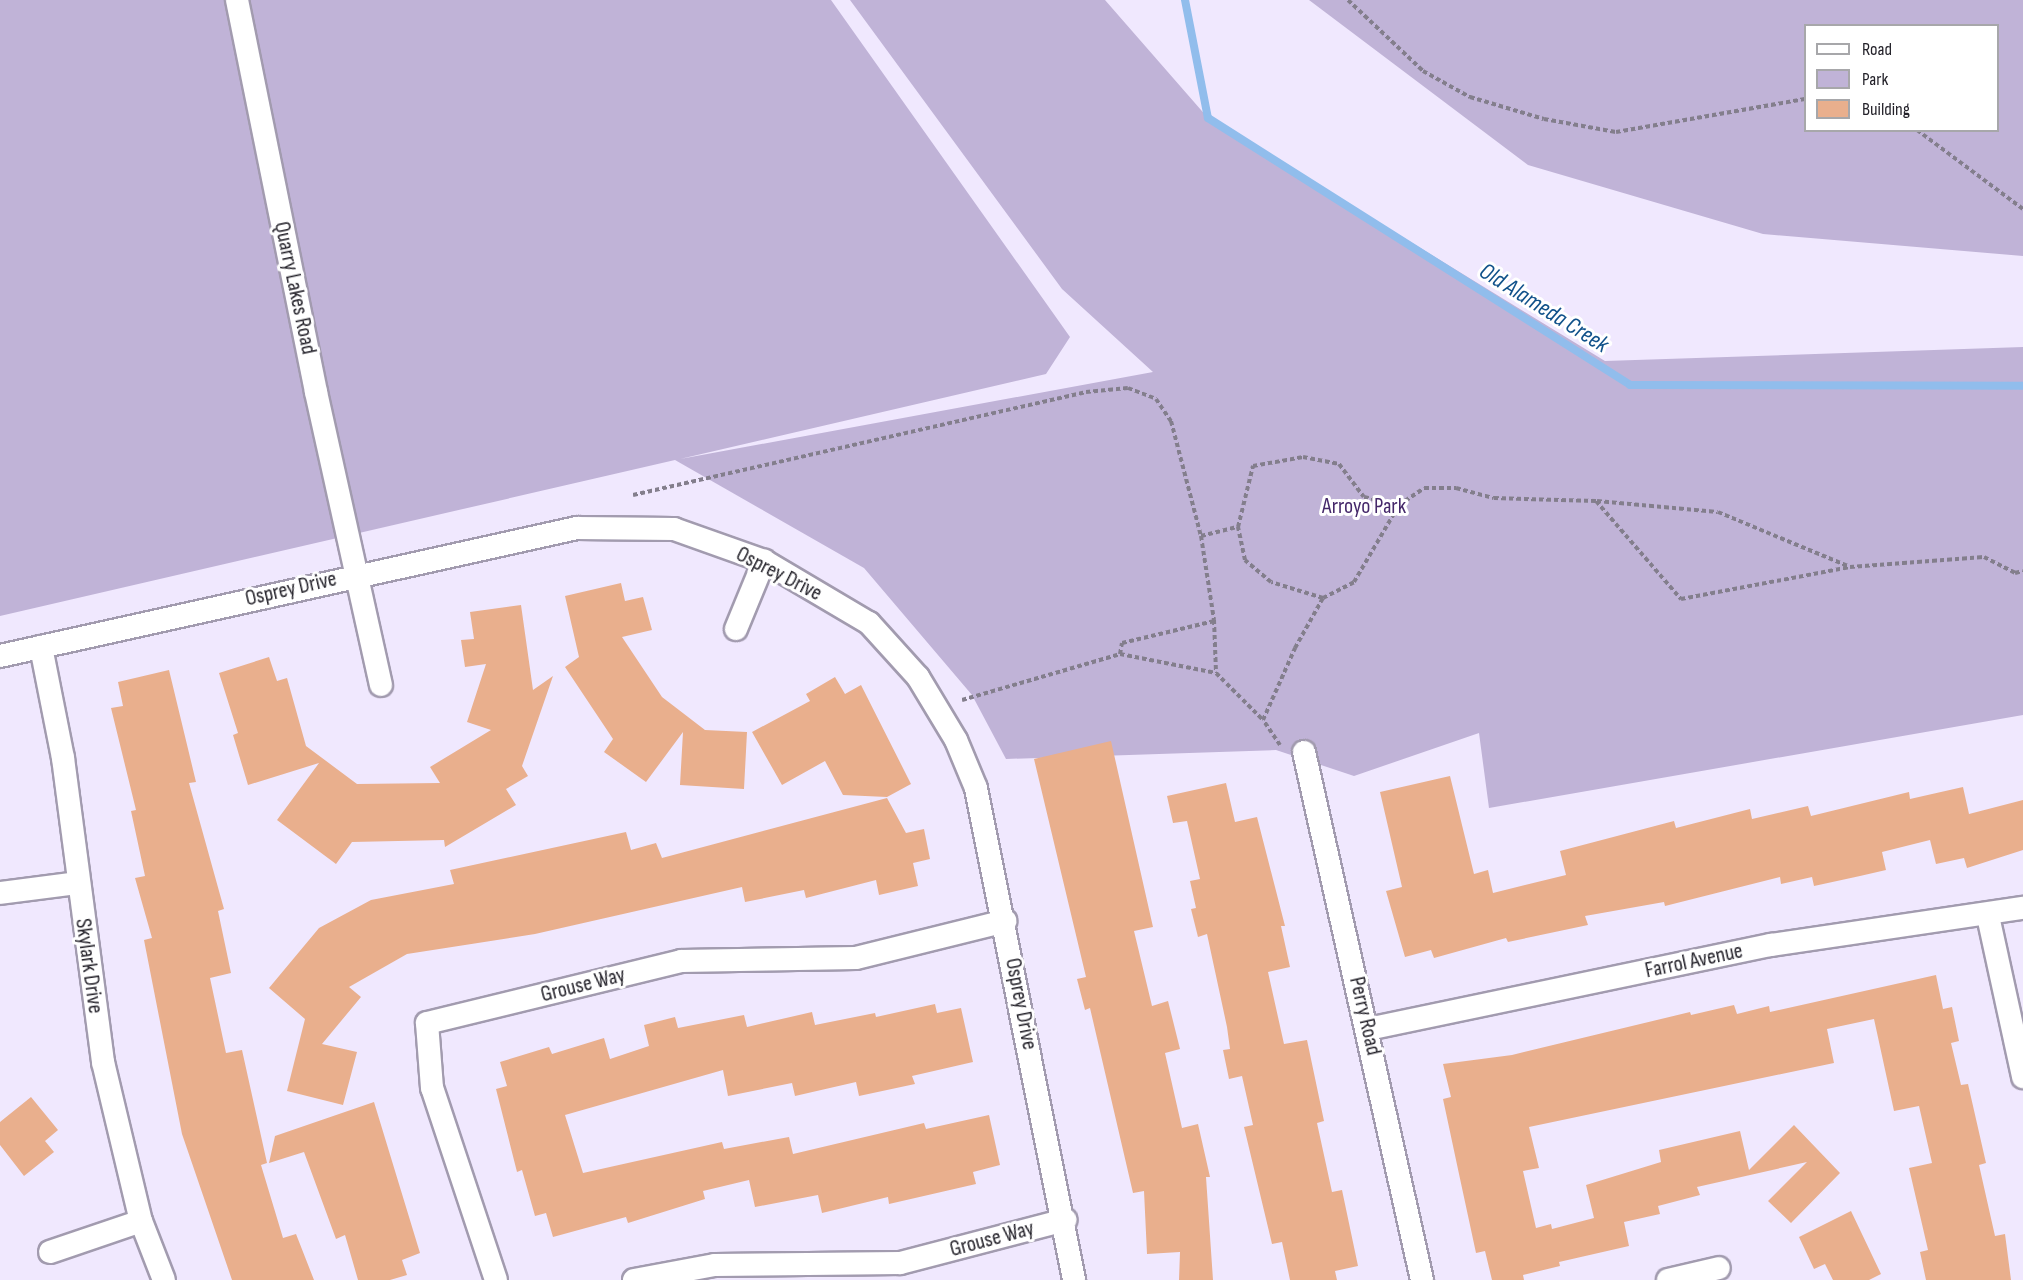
<!DOCTYPE html>
<html>
<head>
<meta charset="utf-8">
<style>
  body { margin:0 }
  #map { position:relative; width:2023px; height:1280px; overflow:hidden; background:#f0e8fe; font-family:"Sofia Sans Condensed",sans-serif }
  div>[style] { position:absolute }
  .green>* { inset:0; background:#c0b3d7 }
  .stream>* { height:8px; margin:-4px; padding:0 4px; transform-origin:4px; border-radius:4px; background:#91bdec }
  .building>* { inset:0; background:#e9af8d }
  .path>* { height:4px; margin-top:-2px; transform-origin:0; background:repeating-linear-gradient(90deg,#837e8c 0 4.5px,transparent 0 7.5px) }
  .roads { filter:drop-shadow(2px 0 #a29baf) drop-shadow(-2px 0 #a29baf) drop-shadow(0 2px #a29baf) drop-shadow(0 -2px #a29baf) }
  .street>* { height:22px; margin:-11px; padding:0 11px; transform-origin:11px; border-radius:11px; background:#fff }
  span { translate:-50% -50%; white-space:nowrap; text-align:center; line-height:1.15; -webkit-text-stroke:6px #fff; paint-order:stroke }
  .street-label { font-size:22px; color:#24222a }
  .park-label { font-size:22px; color:#45286a }
  .water-label { font-size:24px; color:#10518a; font-style:italic }
  .legend { position:absolute; left:1804px; top:24px; width:195px; height:108px; box-sizing:border-box; background:#fff; border:2px solid #a7a7aa; margin:0; padding:8px 10px; list-style:none; font-size:18px; color:#24222a }
  .legend li { display:flex; align-items:center; gap:12px; height:30px }
  .legend b { width:30px; border:2px solid #a7a7aa }
</style>
</head>
<body>
<div id="map">
  <div class="green">
    <i style="clip-path:polygon(0 0,831px 0,1070px 337px,1046px 374px,680px 459px,1153px 372px,1062px 289px,850px 0,1105px 0,1208px 118px,1605px 361px,2023px 347px,2023px 715px,1489px 808px,1479px 733px,1354px 776px,1276px 750px,1006px 759px,972px 695px,864px 568px,675px 460px,0 616px)"></i>
    <i style="clip-path:polygon(evenodd,1309px 0,2023px 0,2023px 256px,1763px 234px,1528px 165px,1309px 0,1806px 26px,1998px 26px,1998px 130px,1806px 130px,1806px 26px)"></i>
  </div>
  <div class="stream">
    <i style="left:1185px;top:0;width:120px;rotate:79deg"></i>
    <i style="left:1208px;top:118px;width:499px;rotate:32.3deg"></i>
    <i style="left:1630px;top:385px;width:393px;rotate:0.1deg"></i>
  </div>
  <div class="building">
    <i style="clip-path:polygon(621px 583px,625px 601px,643px 597px,652px 630px,622px 637px,662px 697px,705px 730px,747px 732px,744px 789px,680px 785px,683px 732px,646px 782px,604px 752px,613px 739px,565px 667px,579px 657px,565px 596px)"></i>
    <i style="clip-path:polygon(521px 605px,533px 690px,553px 676px,522px 766px,528px 776px,506px 789px,516px 805px,445px 847px,444px 840px,352px 842px,336px 864px,277px 820px,319px 763px,248px 785px,233px 735px,238px 733px,219px 673px,269px 657px,277px 681px,287px 678px,306px 746px,357px 784px,440px 783px,430px 767px,491px 730px,467px 722px,486px 664px,465px 667px,461px 640px,474px 639px,470px 612px)"></i>
    <i style="clip-path:polygon(169px 670px,196px 782px,189px 783px,224px 909px,218px 911px,231px 973px,210px 978px,226px 1053px,242px 1050px,267px 1163px,261px 1165px,283px 1238px,296px 1234px,314px 1280px,232px 1280px,182px 1134px,144px 940px,152px 938px,135px 878px,145px 876px,131px 811px,136px 810px,111px 708px,123px 706px,118px 682px)"></i>
    <i style="clip-path:polygon(835px 677px,845px 694px,861px 685px,911px 784px,887px 797px,843px 795px,825px 761px,782px 785px,752px 732px,810px 701px,806px 694px)"></i>
    <i style="clip-path:polygon(1111px 741px,1153px 927px,1134px 931px,1152px 1006px,1168px 1001px,1180px 1049px,1165px 1053px,1182px 1128px,1198px 1124px,1210px 1177px,1206px 1177px,1213px 1280px,1179px 1280px,1180px 1252px,1147px 1254px,1144px 1191px,1133px 1193px,1090px 1008px,1085px 1010px,1077px 979px,1086px 977px,1034px 759px)"></i>
    <i style="clip-path:polygon(1450px 776px,1474px 874px,1488px 870px,1493px 893px,1566px 875px,1560px 851px,1674px 821px,1676px 828px,1750px 809px,1752px 819px,1808px 806px,1811px 816px,1909px 792px,1910px 799px,1963px 787px,1969px 814px,2023px 800px,2023px 850px,1967px 868px,1964px 858px,1936px 864px,1930px 840px,1882px 852px,1886px 870px,1860px 876px,1814px 886px,1812px 877px,1781px 884px,1780px 877px,1665px 906px,1664px 902px,1585px 916px,1588px 925px,1508px 942px,1506px 938px,1434px 958px,1431px 950px,1405px 957px,1386px 891px,1402px 887px,1380px 792px)"></i>
    <i style="clip-path:polygon(1226px 783px,1235px 822px,1257px 817px,1285px 926px,1281px 926px,1290px 967px,1268px 972px,1284px 1044px,1307px 1040px,1324px 1121px,1317px 1123px,1332px 1192px,1342px 1190px,1358px 1266px,1335px 1271px,1337px 1280px,1290px 1280px,1282px 1242px,1272px 1244px,1244px 1127px,1253px 1125px,1242px 1076px,1229px 1079px,1223px 1050px,1230px 1049px,1227px 1027px,1207px 934px,1198px 937px,1191px 909px,1196px 908px,1190px 881px,1200px 879px,1187px 821px,1173px 823px,1167px 796px)"></i>
    <i style="clip-path:polygon(887px 798px,906px 833px,924px 829px,930px 859px,913px 863px,918px 886px,879px 895px,876px 880px,806px 898px,804px 890px,745px 902px,742px 887px,535px 934px,407px 954px,349px 987px,361px 997px,322px 1044px,357px 1052px,343px 1105px,287px 1091px,305px 1019px,269px 988px,319px 928px,371px 900px,454px 884px,450px 870px,626px 832px,631px 850px,656px 843px,662px 858px)"></i>
    <i style="clip-path:polygon(1936px 975px,1943px 1009px,1952px 1007px,1959px 1041px,1951px 1043px,1961px 1085px,1968px 1084px,1986px 1163px,1979px 1165px,1995px 1236px,2005px 1234px,2011px 1280px,1926px 1280px,1920px 1252px,1928px 1250px,1909px 1168px,1932px 1163px,1919px 1106px,1894px 1111px,1874px 1019px,1827px 1029px,1834px 1063px,1529px 1127px,1539px 1168px,1523px 1171px,1536px 1228px,1551px 1224px,1552px 1229px,1594px 1218px,1586px 1185px,1661px 1162px,1659px 1150px,1740px 1131px,1749px 1170px,1794px 1125px,1840px 1173px,1791px 1223px,1768px 1201px,1807px 1162px,1697px 1187px,1700px 1195px,1658px 1206px,1660px 1214px,1624px 1222px,1629px 1246px,1559px 1262px,1560px 1266px,1523px 1275px,1524px 1280px,1492px 1280px,1485px 1251px,1476px 1253px,1459px 1174px,1443px 1099px,1451px 1097px,1443px 1064px,1512px 1055px,1690px 1012px,1691px 1015px,1734px 1005px,1737px 1014px,1769px 1006px,1770px 1012px)"></i>
    <i style="clip-path:polygon(935px 1004px,937px 1013px,961px 1008px,973px 1062px,912px 1076px,915px 1084px,859px 1096px,856px 1082px,795px 1096px,792px 1083px,728px 1096px,723px 1070px,565px 1115px,583px 1173px,722px 1142px,724px 1149px,789px 1137px,793px 1154px,924px 1123px,926px 1129px,989px 1115px,1000px 1165px,973px 1172px,976px 1184px,889px 1204px,888px 1197px,822px 1213px,818px 1195px,755px 1207px,749px 1180px,703px 1191px,705px 1199px,628px 1223px,626px 1217px,553px 1237px,546px 1213px,535px 1216px,522px 1170px,517px 1172px,496px 1089px,507px 1086px,500px 1062px,549px 1047px,552px 1054px,604px 1038px,610px 1059px,649px 1046px,644px 1025px,675px 1017px,678px 1028px,744px 1015px,747px 1027px,812px 1012px,815px 1025px,875px 1013px,876px 1017px)"></i>
    <i style="clip-path:polygon(31px 1097px,58px 1130px,45px 1141px,54px 1152px,24px 1176px,0 1145px,0 1122px)"></i>
    <i style="clip-path:polygon(374px 1102px,420px 1253px,402px 1260px,407px 1275px,390px 1280px,358px 1280px,345px 1235px,336px 1239px,304px 1152px,269px 1163px,275px 1136px)"></i>
    <i style="clip-path:polygon(1851px 1211px,1881px 1274px,1869px 1280px,1833px 1280px,1825px 1264px,1814px 1269px,1799px 1237px)"></i>
  </div>
  <div class="path">
    <i style="left:1348px;top:0;width:103px;rotate:43.4deg"></i>
    <i style="left:1423px;top:71px;width:54px;rotate:29deg"></i>
    <i style="left:1470px;top:97px;width:77px;rotate:16.6deg"></i>
    <i style="left:1544px;top:119px;width:73px;rotate:10.2deg"></i>
    <i style="left:1616px;top:132px;width:193px;rotate:-9.9deg"></i>
    <i style="left:1917px;top:130px;width:132px;rotate:36.7deg"></i>
    <i style="left:633px;top:495px;width:465px;rotate:-12.8deg"></i>
    <i style="left:1086px;top:392px;width:42px;rotate:-5.4deg"></i>
    <i style="left:1128px;top:388px;width:30px;rotate:21deg"></i>
    <i style="left:1156px;top:399px;width:27px;rotate:56deg"></i>
    <i style="left:1171px;top:421px;width:119px;rotate:75.4deg"></i>
    <i style="left:1201px;top:536px;width:85px;rotate:81.2deg"></i>
    <i style="left:1214px;top:620px;width:53px;rotate:87.8deg"></i>
    <i style="left:1597px;top:501px;width:121px;rotate:5.2deg"></i>
    <i style="left:1718px;top:512px;width:141px;rotate:22.6deg"></i>
    <i style="left:1201px;top:536px;width:38px;rotate:-14deg"></i>
    <i style="left:1323px;top:598px;width:54px;rotate:-162.9deg"></i>
    <i style="left:1271px;top:582px;width:34px;rotate:-140deg"></i>
    <i style="left:1245px;top:560px;width:34px;rotate:-102deg"></i>
    <i style="left:1238px;top:527px;width:63px;rotate:-76.2deg"></i>
    <i style="left:1253px;top:466px;width:51px;rotate:-10.2deg"></i>
    <i style="left:1303px;top:457px;width:37px;rotate:11deg"></i>
    <i style="left:1339px;top:464px;width:41px;rotate:52.9deg"></i>
    <i style="left:1364px;top:497px;width:36px;rotate:13deg"></i>
    <i style="left:1120px;top:654px;width:11px;rotate:-80deg"></i>
    <i style="left:1122px;top:643px;width:95px;rotate:-13.4deg"></i>
    <i style="left:962px;top:700px;width:165px;rotate:-16.2deg"></i>
    <i style="left:1120px;top:654px;width:98px;rotate:11.2deg"></i>
    <i style="left:1216px;top:673px;width:66px;rotate:45deg"></i>
    <i style="left:1280px;top:745px;width:30px;rotate:-124deg"></i>
    <i style="left:1263px;top:720px;width:79px;rotate:-66deg"></i>
    <i style="left:1295px;top:648px;width:57px;rotate:-60.8deg"></i>
    <i style="left:1323px;top:598px;width:35px;rotate:-27deg"></i>
    <i style="left:1354px;top:582px;width:89px;rotate:-59.7deg"></i>
    <i style="left:1399px;top:505px;width:30px;rotate:-34deg"></i>
    <i style="left:1424px;top:488px;width:32px"></i>
    <i style="left:1456px;top:488px;width:39px;rotate:15deg"></i>
    <i style="left:1494px;top:498px;width:102px;rotate:1.7deg"></i>
    <i style="left:1596px;top:501px;width:130px;rotate:49.1deg"></i>
    <i style="left:1681px;top:599px;width:172px;rotate:-10.7deg"></i>
    <i style="left:1850px;top:567px;width:134px;rotate:-4.3deg"></i>
    <i style="left:1984px;top:557px;width:35px;rotate:27deg"></i>
    <i style="left:2015px;top:573px;width:8px;rotate:-14deg"></i>
  </div>
  <div class="roads">
    <div class="street">
      <i style="left:237px;top:0;width:400px;rotate:78.6deg"></i>
      <i style="left:316px;top:392px;width:300px;rotate:77.5deg"></i>
      <i style="left:736px;top:629px;width:74px;rotate:-67.6deg"></i>
      <i style="left:41px;top:647px;width:113px;rotate:78.8deg"></i>
      <i style="left:63px;top:758px;width:307px;rotate:82.5deg"></i>
      <i style="left:103px;top:1062px;width:163px;rotate:76.6deg"></i>
      <i style="left:141px;top:1221px;width:63px;rotate:68.7deg"></i>
      <i style="left:0;top:656px;width:591px;rotate:-12.51deg"></i>
      <i style="left:577px;top:528px;width:97px;rotate:0.6deg"></i>
      <i style="left:674px;top:529px;width:96px;rotate:19.6deg"></i>
      <i style="left:764px;top:561px;width:122px;rotate:30.6deg"></i>
      <i style="left:869px;top:623px;width:73px;rotate:47.8deg"></i>
      <i style="left:918px;top:677px;width:74px;rotate:58.9deg"></i>
      <i style="left:956px;top:740px;width:52px;rotate:67.4deg"></i>
      <i style="left:976px;top:788px;width:502px;rotate:78.73deg"></i>
      <i style="left:1304px;top:752px;width:541px;rotate:77.4deg"></i>
      <i style="left:0;top:893px;width:78px;rotate:-7.4deg"></i>
      <i style="left:1988px;top:916px;width:165px;rotate:77.7deg"></i>
      <i style="left:1368px;top:1029px;width:412px;rotate:-11.8deg"></i>
      <i style="left:1771px;top:945px;width:255px;rotate:-8.4deg"></i>
      <i style="left:50px;top:1252px;width:96px;rotate:-18.8deg"></i>
      <i style="left:496px;top:1280px;width:202px;rotate:-108.4deg"></i>
      <i style="left:432px;top:1088px;width:65px;rotate:-94.4deg"></i>
      <i style="left:427px;top:1023px;width:261px;rotate:-13.7deg"></i>
      <i style="left:681px;top:961px;width:175px;rotate:-1deg"></i>
      <i style="left:856px;top:958px;width:154px;rotate:-13.9deg"></i>
      <i style="left:634px;top:1280px;width:82px;rotate:-10.5deg"></i>
      <i style="left:715px;top:1265px;width:185px;rotate:-0.6deg"></i>
      <i style="left:900px;top:1263px;width:171px;rotate:-14.6deg"></i>
      <i style="left:1668px;top:1280px;width:52px;rotate:-13.2deg"></i>
    </div>
  </div>
  <div class="street-label">
    <span style="left:295px;top:288px;rotate:78deg">Quarry Lakes Road</span>
    <span style="left:779px;top:574px;rotate:27deg">Osprey Drive</span>
    <span style="left:291px;top:589px;rotate:-13deg">Osprey Drive</span>
    <span style="left:1694px;top:961px;rotate:-12deg">Farrol Avenue</span>
    <span style="left:89px;top:966px;rotate:82deg">Skylark Drive</span>
    <span style="left:583px;top:985px;rotate:-14deg">Grouse Way</span>
    <span style="left:1021px;top:1004px;rotate:79deg">Osprey Drive</span>
    <span style="left:1365px;top:1016px;rotate:77deg">Perry Road</span>
    <span style="left:992px;top:1239px;rotate:-15deg">Grouse Way</span>
  </div>
  <div class="park-label">
    <span style="left:1364px;top:507px">Arroyo Park</span>
  </div>
  <div class="water-label">
    <span style="left:1544px;top:308px;rotate:32deg">Old Alameda Creek</span>
  </div>
  <ul class="legend">
  <li><b style="height:8px;background:#fff"></b>Road</li>
  <li><b style="height:16px;background:#c0b3d7"></b>Park</li>
  <li><b style="height:16px;background:#e9af8d"></b>Building</li>
  </ul>
</div>
</body>
</html>
